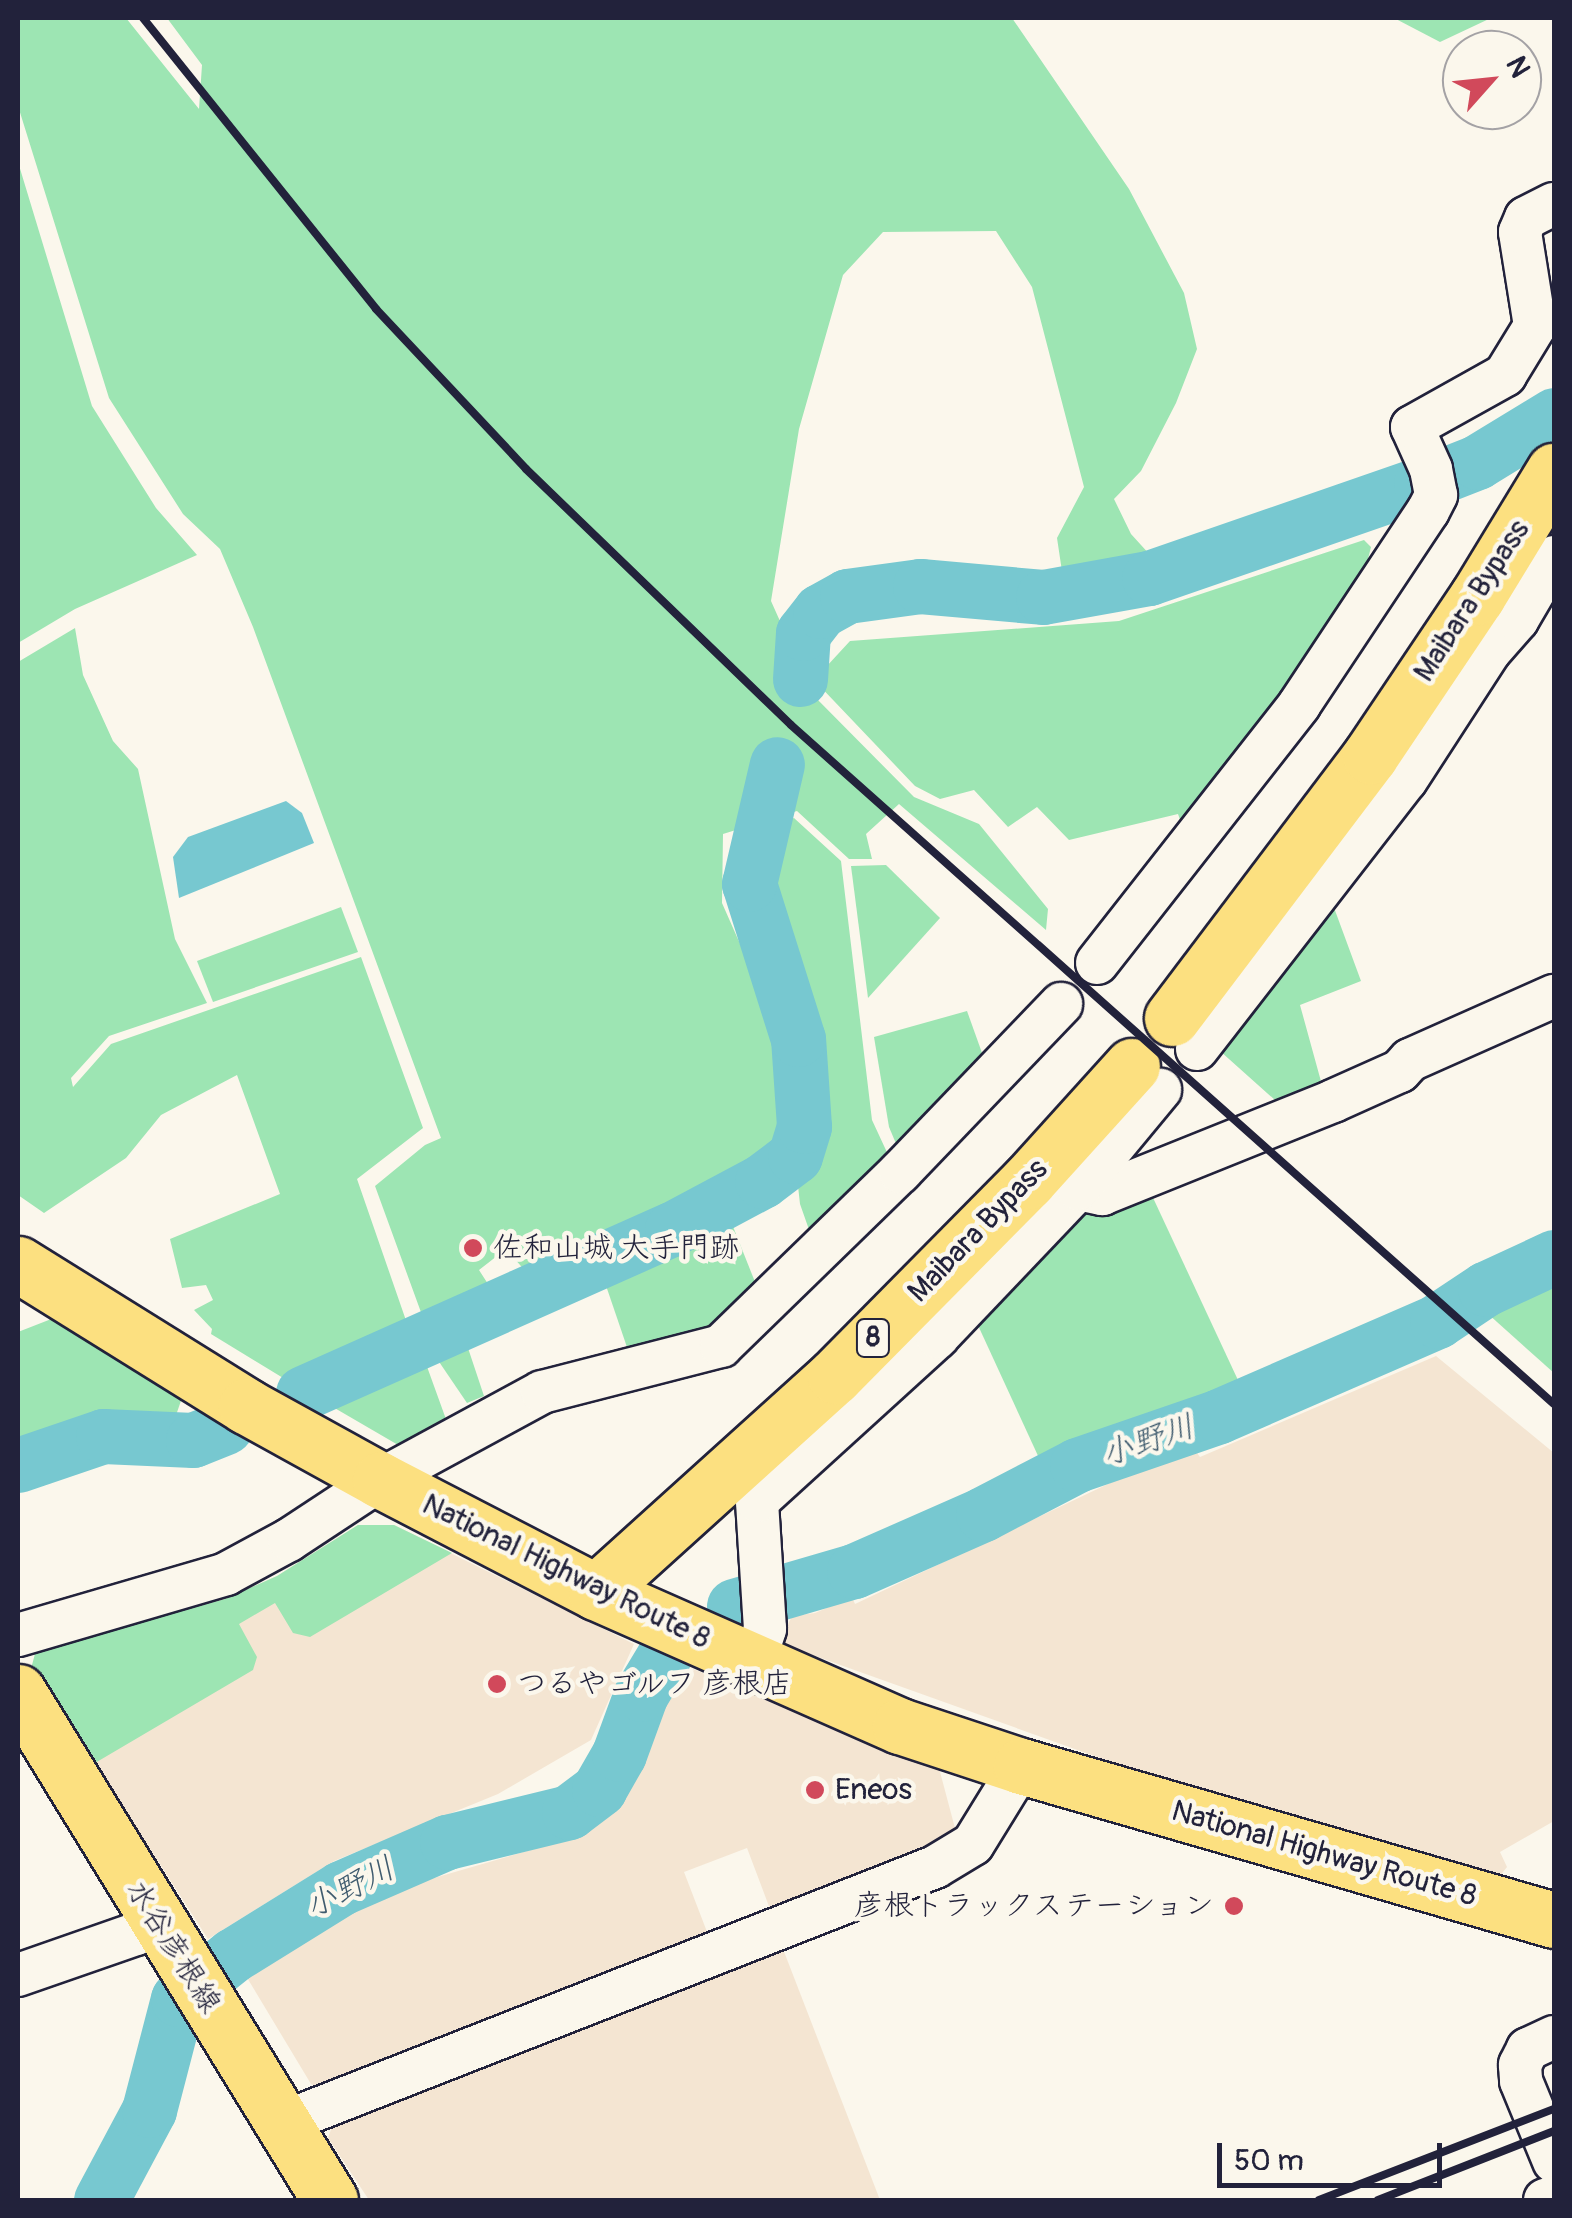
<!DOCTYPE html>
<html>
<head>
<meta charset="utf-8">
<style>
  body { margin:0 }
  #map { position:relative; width:1572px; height:2218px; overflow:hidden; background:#fbf7ec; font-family:Pangolin,"Klee One",sans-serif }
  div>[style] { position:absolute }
  .built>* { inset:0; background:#f4e5d2 }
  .green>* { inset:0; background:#9de5b3 }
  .water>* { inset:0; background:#77c8d0 }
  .river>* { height:55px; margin:-27.5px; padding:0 27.5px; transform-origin:27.5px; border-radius:27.5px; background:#77c8d0 }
  .roads { filter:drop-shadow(2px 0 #22223b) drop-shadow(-2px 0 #22223b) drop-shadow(0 2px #22223b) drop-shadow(0 -2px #22223b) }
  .minor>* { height:42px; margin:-21px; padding:0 21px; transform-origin:21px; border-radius:21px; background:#fbf7ec }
  .major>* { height:55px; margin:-27.5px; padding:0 27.5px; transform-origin:27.5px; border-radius:27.5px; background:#fce080 }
  .highway>* { height:55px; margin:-27.5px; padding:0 27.5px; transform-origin:27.5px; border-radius:27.5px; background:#fce080 }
  .rail>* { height:8px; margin:-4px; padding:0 4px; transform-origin:4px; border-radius:4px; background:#22223b }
  .dots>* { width:28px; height:28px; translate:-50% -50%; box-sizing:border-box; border:5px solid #fbf7ec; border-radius:50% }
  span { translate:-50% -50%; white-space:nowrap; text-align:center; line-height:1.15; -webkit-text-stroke:9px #fbf7ec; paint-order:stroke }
  .shield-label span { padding:2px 8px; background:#fbf7ec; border:2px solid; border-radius:8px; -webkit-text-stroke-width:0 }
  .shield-label { font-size:28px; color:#22223b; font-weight:700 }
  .street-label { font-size:30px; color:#22223b }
  .poi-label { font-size:30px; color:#22223b }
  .left { translate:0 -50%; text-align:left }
  .right { translate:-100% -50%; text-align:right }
  .water-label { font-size:32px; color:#405c6f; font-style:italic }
  .frame { position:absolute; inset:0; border:20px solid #22223b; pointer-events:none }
  .north { position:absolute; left:1442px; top:30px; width:100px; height:100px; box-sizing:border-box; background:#fbf7ec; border:2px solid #a4a2a5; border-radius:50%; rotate:63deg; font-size:28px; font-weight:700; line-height:40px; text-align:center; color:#22223b }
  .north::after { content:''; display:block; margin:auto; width:35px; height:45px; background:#d1495b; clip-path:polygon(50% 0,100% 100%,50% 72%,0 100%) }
  .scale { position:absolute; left:1217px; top:2143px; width:225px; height:45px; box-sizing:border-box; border:5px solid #22223b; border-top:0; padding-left:12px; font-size:30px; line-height:35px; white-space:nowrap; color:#22223b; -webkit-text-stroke:8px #fbf7ec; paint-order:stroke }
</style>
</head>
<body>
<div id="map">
  <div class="built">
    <i style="clip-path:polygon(1436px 1356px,1554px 1453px,1554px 1821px,1500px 1852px,1507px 1867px,1494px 1883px,1128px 1768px,779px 1643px,792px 1616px,815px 1613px,852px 1597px,855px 1604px,1129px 1474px,1194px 1449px,1200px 1457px)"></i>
    <i style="clip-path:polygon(358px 1525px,394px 1525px,634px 1644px,591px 1740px,498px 1794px,334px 1861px,208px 1939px,32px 1665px,89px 1633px,225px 1599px,277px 1576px)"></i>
    <i style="clip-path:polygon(693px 1669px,939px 1768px,956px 1832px,931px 1850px,770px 1909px,747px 1848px,684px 1872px,709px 1937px,315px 2086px,311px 2084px,246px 1976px,260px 1963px,310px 1934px,403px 1887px,565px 1840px,600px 1822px,634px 1767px,674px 1683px,684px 1686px)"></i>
    <i style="clip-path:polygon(783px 1949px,880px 2200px,369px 2200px,328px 2138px,335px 2118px)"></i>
  </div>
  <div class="green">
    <i style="clip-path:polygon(18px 18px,126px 18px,199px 109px,202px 65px,167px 18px,1012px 18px,1129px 189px,1184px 293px,1197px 349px,1176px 403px,1141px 471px,1114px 499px,1131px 534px,1151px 556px,1093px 580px,1063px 578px,1057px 538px,1084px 487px,1032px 287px,996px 231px,883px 232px,843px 275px,799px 429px,771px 601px,813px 695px,914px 797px,979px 824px,1048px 909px,1046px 930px,899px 804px,866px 834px,872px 859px,849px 859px,797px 811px,723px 834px,722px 903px,778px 1030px,783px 1123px,779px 1145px,686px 1203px,527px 1273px,506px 1249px,479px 1270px,497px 1298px,426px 1326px,375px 1186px,425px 1145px,441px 1138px,253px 627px,220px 549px,183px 514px,109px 398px,18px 106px)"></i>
    <i style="clip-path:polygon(1394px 18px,1491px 18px,1440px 42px)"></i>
    <i style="clip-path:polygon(18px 162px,92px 406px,156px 508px,197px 555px,75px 609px,18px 643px)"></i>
    <i style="clip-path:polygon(1364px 540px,1371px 547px,1359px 595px,1184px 831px,1178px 814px,1069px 840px,1037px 807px,1008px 827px,974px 790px,940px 799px,915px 786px,814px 680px,850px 641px,1119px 621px)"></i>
    <i style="clip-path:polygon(75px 628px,83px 675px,113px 741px,138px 769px,175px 939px,207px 1003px,109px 1036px,71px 1078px,73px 1087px,111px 1044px,361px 957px,423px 1128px,357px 1179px,410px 1332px,293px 1384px,211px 1334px,212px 1329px,194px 1310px,213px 1300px,206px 1285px,182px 1288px,170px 1239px,280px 1194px,237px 1075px,161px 1115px,126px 1158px,44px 1213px,18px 1195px,18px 662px)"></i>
    <i style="clip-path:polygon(794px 818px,841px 861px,872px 1120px,891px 1161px,813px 1241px,800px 1204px,796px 1168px,805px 1160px,815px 1128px,805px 1034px,759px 880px,772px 826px)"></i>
    <i style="clip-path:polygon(886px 865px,940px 918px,868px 998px,851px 866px)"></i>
    <i style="clip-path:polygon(1333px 905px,1361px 981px,1300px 1005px,1322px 1085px,1285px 1109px,1220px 1051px)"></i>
    <i style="clip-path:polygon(341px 907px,358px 952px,213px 1002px,197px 961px)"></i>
    <i style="clip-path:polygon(967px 1011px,986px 1064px,900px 1153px,889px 1127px,874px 1037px)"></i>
    <i style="clip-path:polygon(1148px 1187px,1244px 1393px,1045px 1471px,976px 1321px,1075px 1216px)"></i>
    <i style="clip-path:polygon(726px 1209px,759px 1292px,704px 1340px,630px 1356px,600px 1268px)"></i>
    <i style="clip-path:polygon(1554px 1278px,1554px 1373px,1487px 1313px)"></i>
    <i style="clip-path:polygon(59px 1316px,184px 1392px,174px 1421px,18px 1473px,18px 1332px)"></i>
    <i style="clip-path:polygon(463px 1333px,484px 1396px,467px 1403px,429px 1347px)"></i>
    <i style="clip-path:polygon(421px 1350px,447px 1422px,405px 1449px,326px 1403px,335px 1396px,327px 1390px)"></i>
    <i style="clip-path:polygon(358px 1525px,394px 1525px,452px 1553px,310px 1637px,293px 1633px,275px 1603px,239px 1624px,257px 1657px,253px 1670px,95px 1763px,32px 1665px,36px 1650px,225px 1599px,277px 1576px)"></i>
  </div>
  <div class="water">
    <i style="clip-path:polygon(286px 801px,302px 813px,314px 843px,179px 898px,173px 857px,188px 837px)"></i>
  </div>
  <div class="river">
    <i style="left:800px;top:679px;width:46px;rotate:-86.3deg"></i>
    <i style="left:803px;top:633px;width:28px;rotate:-52deg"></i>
    <i style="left:820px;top:611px;width:31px;rotate:-29deg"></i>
    <i style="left:847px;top:596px;width:74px;rotate:-7.8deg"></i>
    <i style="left:920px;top:586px;width:123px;rotate:5.1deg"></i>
    <i style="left:1043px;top:597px;width:108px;rotate:-10.2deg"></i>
    <i style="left:1149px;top:578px;width:288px;rotate:-19.1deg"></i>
    <i style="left:1421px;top:484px;width:60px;rotate:-21.4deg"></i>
    <i style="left:1477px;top:462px;width:90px;rotate:-31.4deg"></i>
    <i style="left:303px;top:1393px;width:404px;rotate:-24deg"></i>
    <i style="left:672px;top:1229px;width:102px;rotate:-28.1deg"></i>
    <i style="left:762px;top:1181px;width:41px;rotate:-37.1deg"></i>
    <i style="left:795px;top:1156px;width:31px;rotate:-73deg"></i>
    <i style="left:804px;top:1126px;width:87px;rotate:-93.9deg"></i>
    <i style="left:798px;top:1039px;width:163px;rotate:-107.5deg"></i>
    <i style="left:749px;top:884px;width:123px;rotate:-76.9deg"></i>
    <i style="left:18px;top:1465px;width:90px;rotate:-18.8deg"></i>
    <i style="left:103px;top:1436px;width:90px;rotate:2.5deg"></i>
    <i style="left:193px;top:1440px;width:35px;rotate:-22deg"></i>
    <i style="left:734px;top:1606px;width:125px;rotate:-16.3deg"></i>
    <i style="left:854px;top:1571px;width:141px;rotate:-23.8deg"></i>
    <i style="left:983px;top:1514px;width:106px;rotate:-27.5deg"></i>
    <i style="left:1077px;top:1465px;width:150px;rotate:-19deg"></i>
    <i style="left:1219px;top:1416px;width:238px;rotate:-23.5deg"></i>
    <i style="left:1437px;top:1321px;width:58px;rotate:-33.7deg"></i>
    <i style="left:1485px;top:1289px;width:76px;rotate:-24.9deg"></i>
    <i style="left:101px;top:2200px;width:102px;rotate:-61.9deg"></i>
    <i style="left:149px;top:2110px;width:115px;rotate:-75.4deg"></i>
    <i style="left:178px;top:1999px;width:70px;rotate:-38.7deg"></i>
    <i style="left:233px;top:1955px;width:127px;rotate:-31.8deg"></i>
    <i style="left:341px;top:1888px;width:116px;rotate:-23.5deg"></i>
    <i style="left:447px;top:1842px;width:126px;rotate:-13.8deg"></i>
    <i style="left:569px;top:1812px;width:38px;rotate:-37deg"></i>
    <i style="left:599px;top:1789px;width:40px;rotate:-60.3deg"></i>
    <i style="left:619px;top:1754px;width:64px;rotate:-69.9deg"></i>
    <i style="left:641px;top:1694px;width:47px;rotate:-59deg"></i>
  </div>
  <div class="roads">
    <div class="minor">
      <i style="left:1097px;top:963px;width:328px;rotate:-51.9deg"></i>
      <i style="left:1299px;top:705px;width:233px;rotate:-56.4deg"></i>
      <i style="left:1428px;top:511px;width:18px;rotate:-63deg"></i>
      <i style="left:1436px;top:495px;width:26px;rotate:-101deg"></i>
      <i style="left:1431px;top:469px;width:46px;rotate:-114.3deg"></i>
      <i style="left:1412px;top:427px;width:107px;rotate:-29.2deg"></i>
      <i style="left:1505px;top:375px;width:57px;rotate:-58.5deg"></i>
      <i style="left:1535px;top:326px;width:95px;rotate:-99.1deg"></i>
      <i style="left:1520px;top:232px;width:15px;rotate:-67deg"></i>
      <i style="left:1526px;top:218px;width:31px;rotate:-27deg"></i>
      <i style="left:1197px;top:1049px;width:341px;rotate:-52.2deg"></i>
      <i style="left:1406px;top:780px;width:153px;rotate:-57deg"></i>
      <i style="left:1489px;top:652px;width:43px;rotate:-48.8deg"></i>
      <i style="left:1517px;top:620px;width:73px;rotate:-59.6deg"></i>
      <i style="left:1078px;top:1189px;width:25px;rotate:12deg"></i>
      <i style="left:1102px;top:1194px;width:249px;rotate:-21.9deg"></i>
      <i style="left:1333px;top:1101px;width:73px;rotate:-24.1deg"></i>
      <i style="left:1400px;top:1071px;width:15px;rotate:-48deg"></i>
      <i style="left:1410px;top:1060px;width:158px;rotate:-24deg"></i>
      <i style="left:18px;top:1635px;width:217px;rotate:-16.3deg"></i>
      <i style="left:226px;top:1574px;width:72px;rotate:-28.4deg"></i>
      <i style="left:289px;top:1540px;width:109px;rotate:-33.4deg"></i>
      <i style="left:380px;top:1480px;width:184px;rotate:-28.5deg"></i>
      <i style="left:542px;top:1392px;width:185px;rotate:-14.4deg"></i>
      <i style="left:721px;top:1346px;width:250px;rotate:-44.2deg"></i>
      <i style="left:900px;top:1172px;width:233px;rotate:-46.2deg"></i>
      <i style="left:754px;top:1663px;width:36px;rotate:-72deg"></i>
      <i style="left:765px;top:1629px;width:128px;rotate:-93.6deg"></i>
      <i style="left:757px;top:1501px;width:244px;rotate:-42.3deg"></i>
      <i style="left:937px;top:1337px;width:204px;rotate:-46.4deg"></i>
      <i style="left:1078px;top:1189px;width:129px;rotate:-50.4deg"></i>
      <i style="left:18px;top:1975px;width:125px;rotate:-19.2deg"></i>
      <i style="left:136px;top:1934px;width:24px;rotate:-30deg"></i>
      <i style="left:1554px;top:2037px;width:29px;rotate:155deg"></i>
      <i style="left:1528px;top:2049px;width:18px;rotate:117deg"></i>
      <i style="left:1520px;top:2065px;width:16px;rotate:86deg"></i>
      <i style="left:1521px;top:2081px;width:87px;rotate:67.6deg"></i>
      <i style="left:282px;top:2123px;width:701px;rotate:-21.41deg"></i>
      <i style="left:935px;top:1867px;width:44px;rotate:-31.2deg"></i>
      <i style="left:973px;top:1844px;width:92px;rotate:-58.4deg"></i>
      <i style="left:1545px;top:2200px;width:9px;rotate:-18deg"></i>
    </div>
    <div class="major">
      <i style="left:18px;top:1692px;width:596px;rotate:58.44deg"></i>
    </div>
    <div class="highway">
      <i style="left:1172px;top:1018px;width:328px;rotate:-52.9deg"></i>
      <i style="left:1370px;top:756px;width:192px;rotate:-56.1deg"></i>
      <i style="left:1477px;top:597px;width:148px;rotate:-58.6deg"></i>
      <i style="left:18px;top:1264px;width:269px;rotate:31.9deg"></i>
      <i style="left:246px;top:1406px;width:153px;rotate:28.9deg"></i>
      <i style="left:380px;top:1480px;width:243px;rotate:27.4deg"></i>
      <i style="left:596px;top:1592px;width:332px;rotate:23.8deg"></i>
      <i style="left:900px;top:1726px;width:127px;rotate:18.3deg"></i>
      <i style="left:1021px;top:1766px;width:555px;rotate:16.12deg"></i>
      <i style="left:596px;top:1592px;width:322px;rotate:-42.1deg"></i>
      <i style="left:835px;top:1376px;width:274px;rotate:-45.3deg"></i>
      <i style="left:1028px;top:1181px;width:155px;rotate:-47.9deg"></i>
    </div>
  </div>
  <div class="rail">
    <i style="left:143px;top:18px;width:373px;rotate:51.3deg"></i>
    <i style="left:376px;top:309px;width:219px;rotate:46.8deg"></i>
    <i style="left:526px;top:469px;width:368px;rotate:44deg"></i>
    <i style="left:791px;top:725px;width:1021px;rotate:41.67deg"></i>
    <i style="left:1319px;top:2200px;width:252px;rotate:-21.2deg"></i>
    <i style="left:1378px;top:2200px;width:189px;rotate:-21.4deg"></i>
  </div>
  <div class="dots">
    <i style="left:473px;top:1248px;background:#d1495b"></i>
    <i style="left:497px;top:1684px;background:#d1495b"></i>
    <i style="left:815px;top:1790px;background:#d1495b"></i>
    <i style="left:1234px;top:1906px;background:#d1495b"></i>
  </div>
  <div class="shield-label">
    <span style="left:873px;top:1338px">8</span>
  </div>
  <div class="street-label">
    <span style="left:1472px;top:601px;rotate:-57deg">Maibara Bypass</span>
    <span style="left:978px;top:1231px;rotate:-46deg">Maibara Bypass</span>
    <span style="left:566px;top:1572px;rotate:26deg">National Highway Route 8</span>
    <span style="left:1324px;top:1854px;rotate:16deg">National Highway Route 8</span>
    <span style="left:173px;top:1947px;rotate:58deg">水谷彦根線</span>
  </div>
  <div class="poi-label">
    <span class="left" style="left:493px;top:1248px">佐和山城 大手門跡</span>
    <span class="left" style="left:517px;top:1684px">つるやゴルフ 彦根店</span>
    <span class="left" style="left:835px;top:1790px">Eneos</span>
    <span class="right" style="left:1214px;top:1906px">彦根トラックステーション</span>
  </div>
  <div class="water-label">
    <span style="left:1148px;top:1441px;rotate:-19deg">小野川</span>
    <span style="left:350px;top:1888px;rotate:-27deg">小野川</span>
  </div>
  <div class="frame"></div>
  <div class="north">N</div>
  <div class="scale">50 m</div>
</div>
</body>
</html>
